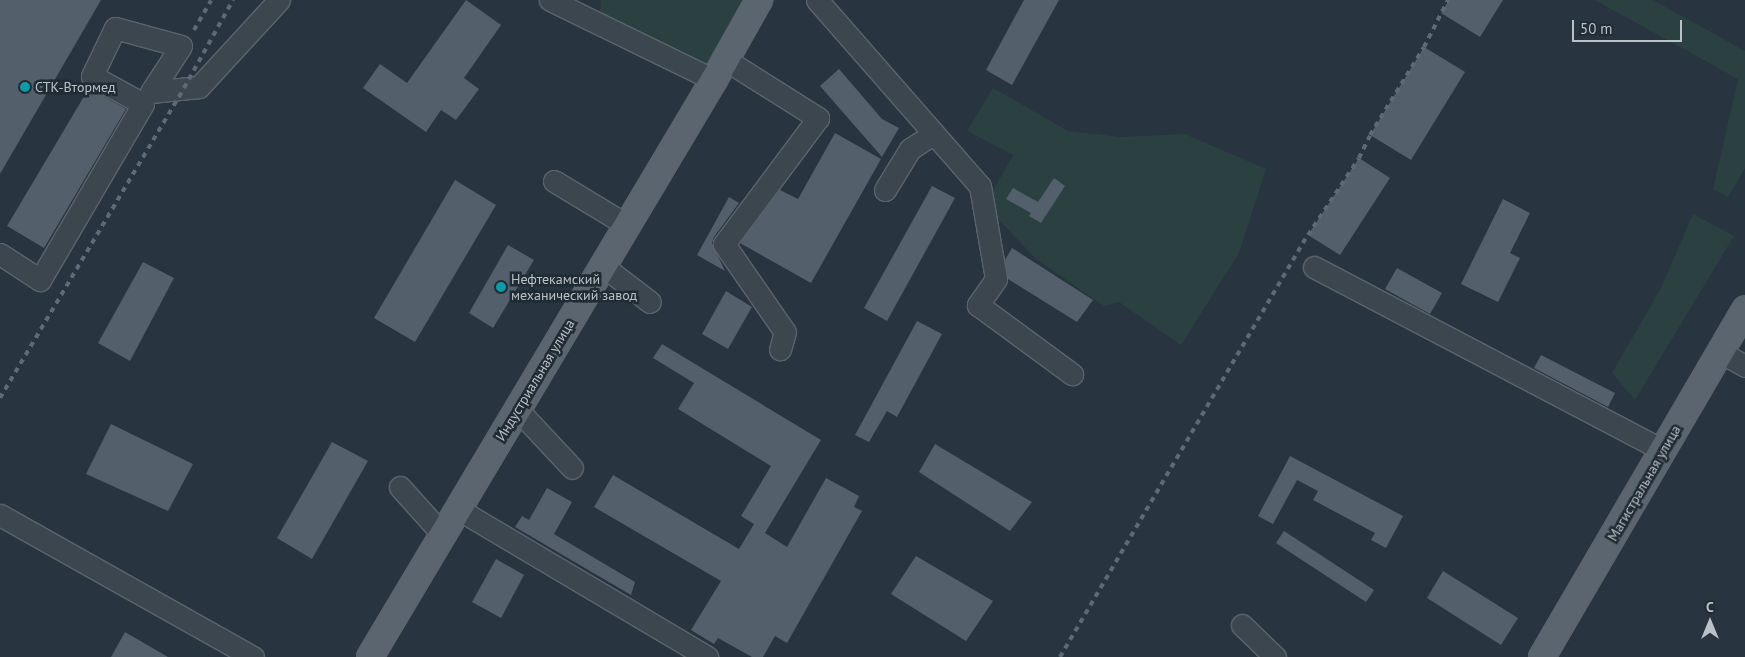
<!DOCTYPE html>
<html>
<head>
<meta charset="utf-8">
<style>
  body { margin:0 }
  #map { position:relative; width:1745px; height:657px; overflow:hidden; background:#28343f; font-family:"PT Sans",sans-serif }
  div>[style] { position:absolute }
  .green>* { inset:0; background:#2b4141 }
  .building>* { inset:0; background:#545f6c }
  .roads { filter:drop-shadow(1px 0 #5a646c) drop-shadow(-1px 0 #5a646c) drop-shadow(0 1px #5a646c) drop-shadow(0 -1px #5a646c) }
  .minor>* { height:21px; margin:-10.5px; padding:0 10.5px; transform-origin:10.5px; border-radius:10.5px; background:#3c464f }
  .major>* { height:26px; margin:-13px; padding:0 13px; transform-origin:13px; border-radius:13px; background:#5b656f }
  .rail>* { height:4px; margin-top:-2px; transform-origin:0; background:repeating-linear-gradient(90deg,#5f6a76 0 5px,transparent 0 10px) }
  .dots>* { width:14px; height:14px; translate:-50% -50%; box-sizing:border-box; border:2px solid #212b34; border-radius:50% }
  span { translate:-50% -50%; white-space:nowrap; text-align:center; line-height:1.15; -webkit-text-stroke:5px #212b34; paint-order:stroke }
  .poi-label { font-size:14px; color:#b9c1c9 }
  .left { translate:0 -50%; text-align:left }
  .street-label { font-size:14px; color:#b9c1c9 }
  .north { position:absolute; left:1685px; top:597px; width:50px; height:50px; -webkit-text-stroke:4px #212b34; paint-order:stroke; rotate:0deg; font-size:14px; font-weight:700; line-height:20px; text-align:center; color:#b9c1c9 }
  .north::after { content:''; display:block; margin:auto; width:18px; height:22px; background:#b9c1c9; clip-path:polygon(50% 0,100% 100%,50% 72%,0 100%) }
  .scale { position:absolute; left:1572px; top:20px; width:110px; height:22px; box-sizing:border-box; border:2px solid #b9c1c9; border-top:0; padding-left:6px; font-size:15px; line-height:18px; white-space:nowrap; color:#b9c1c9; -webkit-text-stroke:4px #212b34; paint-order:stroke }
</style>
</head>
<body>
<div id="map">
  <div class="green">
    <i style="clip-path:polygon(601px 0,749px 0,715px 57px,692px 72px,599px 26px)"></i>
    <i style="clip-path:polygon(1595px 0,1653px 0,1745px 51px,1745px 168px,1728px 197px,1713px 189px,1738px 79px)"></i>
    <i style="clip-path:polygon(993px 88px,1068px 131px,1121px 137px,1185px 134px,1266px 169px,1239px 253px,1181px 345px,1119px 302px,1104px 306px,1036px 259px,985px 205px,1013px 155px,967px 131px)"></i>
    <i style="clip-path:polygon(1693px 214px,1734px 236px,1635px 400px,1612px 373px,1660px 290px)"></i>
  </div>
  <div class="building">
    <i style="clip-path:polygon(0 0,101px 0,0 174px)"></i>
    <i style="clip-path:polygon(466px 0,501px 25px,464px 78px,479px 89px,456px 120px,441px 110px,426px 132px,363px 88px,380px 64px,407px 83px)"></i>
    <i style="clip-path:polygon(1024px 0,1059px 0,1012px 85px,986px 70px)"></i>
    <i style="clip-path:polygon(1449px 0,1503px 0,1480px 37px,1441px 13px)"></i>
    <i style="clip-path:polygon(1424px 47px,1465px 72px,1411px 160px,1370px 135px)"></i>
    <i style="clip-path:polygon(839px 69px,882px 119px,899px 128px,882px 157px,820px 86px)"></i>
    <i style="clip-path:polygon(89px 88px,126px 109px,44px 248px,7px 226px)"></i>
    <i style="clip-path:polygon(835px 133px,881px 159px,811px 283px,740px 243px,780px 190px,798px 199px)"></i>
    <i style="clip-path:polygon(1359px 158px,1390px 178px,1340px 255px,1308px 235px)"></i>
    <i style="clip-path:polygon(1054px 178px,1065px 186px,1041px 223px,1029px 216px,1031px 213px,1006px 199px,1013px 188px,1038px 202px)"></i>
    <i style="clip-path:polygon(455px 180px,496px 205px,415px 342px,374px 318px)"></i>
    <i style="clip-path:polygon(932px 186px,955px 198px,887px 321px,864px 308px)"></i>
    <i style="clip-path:polygon(729px 197px,739px 203px,714px 237px,712px 243px,725px 271px,697px 255px)"></i>
    <i style="clip-path:polygon(1503px 199px,1530px 213px,1510px 253px,1520px 258px,1498px 302px,1461px 284px)"></i>
    <i style="clip-path:polygon(508px 245px,534px 260px,493px 328px,469px 313px)"></i>
    <i style="clip-path:polygon(1012px 248px,1093px 300px,1077px 322px,1008px 279px,1005px 260px)"></i>
    <i style="clip-path:polygon(143px 262px,174px 278px,130px 361px,98px 343px)"></i>
    <i style="clip-path:polygon(1397px 268px,1442px 293px,1430px 314px,1385px 289px)"></i>
    <i style="clip-path:polygon(726px 291px,752px 307px,728px 349px,702px 334px)"></i>
    <i style="clip-path:polygon(917px 321px,942px 334px,897px 417px,887px 411px,869px 442px,855px 435px)"></i>
    <i style="clip-path:polygon(662px 344px,821px 440px,765px 533px,787px 547px,826px 478px,859px 496px,854px 507px,862px 511px,787px 643px,775px 636px,763px 657px,752px 657px,718px 638px,714px 644px,691px 630px,721px 581px,594px 507px,613px 475px,739px 549px,754px 524px,741px 516px,771px 466px,678px 409px,694px 383px,653px 358px)"></i>
    <i style="clip-path:polygon(1541px 355px,1615px 393px,1608px 407px,1534px 368px)"></i>
    <i style="clip-path:polygon(111px 424px,193px 464px,168px 511px,86px 474px)"></i>
    <i style="clip-path:polygon(332px 442px,368px 461px,312px 559px,277px 538px)"></i>
    <i style="clip-path:polygon(935px 444px,1032px 502px,1010px 531px,919px 472px)"></i>
    <i style="clip-path:polygon(1290px 456px,1403px 516px,1386px 548px,1371px 540px,1375px 533px,1313px 500px,1318px 491px,1297px 480px,1273px 524px,1258px 516px)"></i>
    <i style="clip-path:polygon(547px 488px,572px 502px,554px 534px,635px 582px,631px 595px,515px 527px,522px 516px,529px 520px)"></i>
    <i style="clip-path:polygon(1284px 531px,1374px 590px,1366px 602px,1276px 543px)"></i>
    <i style="clip-path:polygon(916px 556px,993px 601px,966px 641px,891px 594px)"></i>
    <i style="clip-path:polygon(496px 559px,524px 575px,501px 618px,472px 602px)"></i>
    <i style="clip-path:polygon(1443px 571px,1518px 618px,1501px 645px,1427px 598px)"></i>
    <i style="clip-path:polygon(125px 632px,168px 657px,111px 657px)"></i>
  </div>
  <div class="roads">
    <div class="minor">
      <i style="left:550px;top:0;width:182px;rotate:26deg"></i>
      <i style="left:817px;top:0;width:247px;rotate:48.8deg"></i>
      <i style="left:980px;top:186px;width:94px;rotate:80.2deg"></i>
      <i style="left:996px;top:279px;width:32px;rotate:125deg"></i>
      <i style="left:978px;top:305px;width:117px;rotate:36.3deg"></i>
      <i style="left:726px;top:60px;width:109px;rotate:32.2deg"></i>
      <i style="left:818px;top:118px;width:157px;rotate:126.7deg"></i>
      <i style="left:724px;top:244px;width:107px;rotate:55.3deg"></i>
      <i style="left:785px;top:332px;width:18px;rotate:106deg"></i>
      <i style="left:554px;top:181px;width:85px;rotate:31.1deg"></i>
      <i style="left:885px;top:190px;width:48px;rotate:-58.6deg"></i>
      <i style="left:910px;top:149px;width:27px;rotate:-33deg"></i>
      <i style="left:0;top:254px;width:48px;rotate:33deg"></i>
      <i style="left:40px;top:280px;width:204px;rotate:-59.7deg"></i>
      <i style="left:143px;top:104px;width:58px;rotate:-151.2deg"></i>
      <i style="left:92px;top:76px;width:53px;rotate:-64.4deg"></i>
      <i style="left:115px;top:28px;width:68px;rotate:15.3deg"></i>
      <i style="left:181px;top:46px;width:55px;rotate:123.1deg"></i>
      <i style="left:151px;top:92px;width:48px;rotate:-5.9deg"></i>
      <i style="left:199px;top:87px;width:118px;rotate:-47.4deg"></i>
      <i style="left:603px;top:266px;width:59px;rotate:37.5deg"></i>
      <i style="left:1314px;top:267px;width:394px;rotate:27.7deg"></i>
      <i style="left:1720px;top:352px;width:29px;rotate:29deg"></i>
      <i style="left:518px;top:410px;width:79px;rotate:47deg"></i>
      <i style="left:400px;top:487px;width:64px;rotate:48.1deg"></i>
      <i style="left:458px;top:509px;width:290px;rotate:30.7deg"></i>
      <i style="left:0;top:515px;width:290px;rotate:29.3deg"></i>
      <i style="left:1242px;top:625px;width:46px;rotate:44.1deg"></i>
    </div>
    <div class="major">
      <i style="left:370px;top:657px;width:672px;rotate:-59.2deg"></i>
      <i style="left:714px;top:80px;width:92px;rotate:-60.6deg"></i>
      <i style="left:1542px;top:657px;width:403px;rotate:-59.7deg"></i>
    </div>
  </div>
  <div class="rail">
    <i style="left:194px;top:30px;width:34px;rotate:-60deg"></i>
    <i style="left:0;top:398px;width:360px;rotate:-59.3deg"></i>
    <i style="left:184px;top:88px;width:101px;rotate:-60.9deg"></i>
    <i style="left:1060px;top:657px;width:489px;rotate:-59.6deg"></i>
    <i style="left:1308px;top:235px;width:92px;rotate:-56.5deg"></i>
    <i style="left:1359px;top:158px;width:25px;rotate:-64deg"></i>
    <i style="left:1370px;top:135px;width:103px;rotate:-58.5deg"></i>
    <i style="left:1424px;top:47px;width:53px;rotate:-62.9deg"></i>
  </div>
  <div class="dots">
    <i style="left:25px;top:87px;background:#0f9aa8"></i>
    <i style="left:501px;top:287px;background:#0f9aa8"></i>
  </div>
  <div class="poi-label">
    <span class="left" style="left:35px;top:87px">СТК-Втормед</span>
    <span class="left" style="left:511px;top:287px">Нефтекамский<br>механический завод</span>
  </div>
  <div class="street-label">
    <span style="left:535px;top:380px;rotate:-59deg">Индустриальная улица</span>
    <span style="left:1644px;top:483px;rotate:-60deg">Магистральная улица</span>
  </div>
  <div class="north">С</div>
  <div class="scale">50 m</div>
</div>
</body>
</html>
